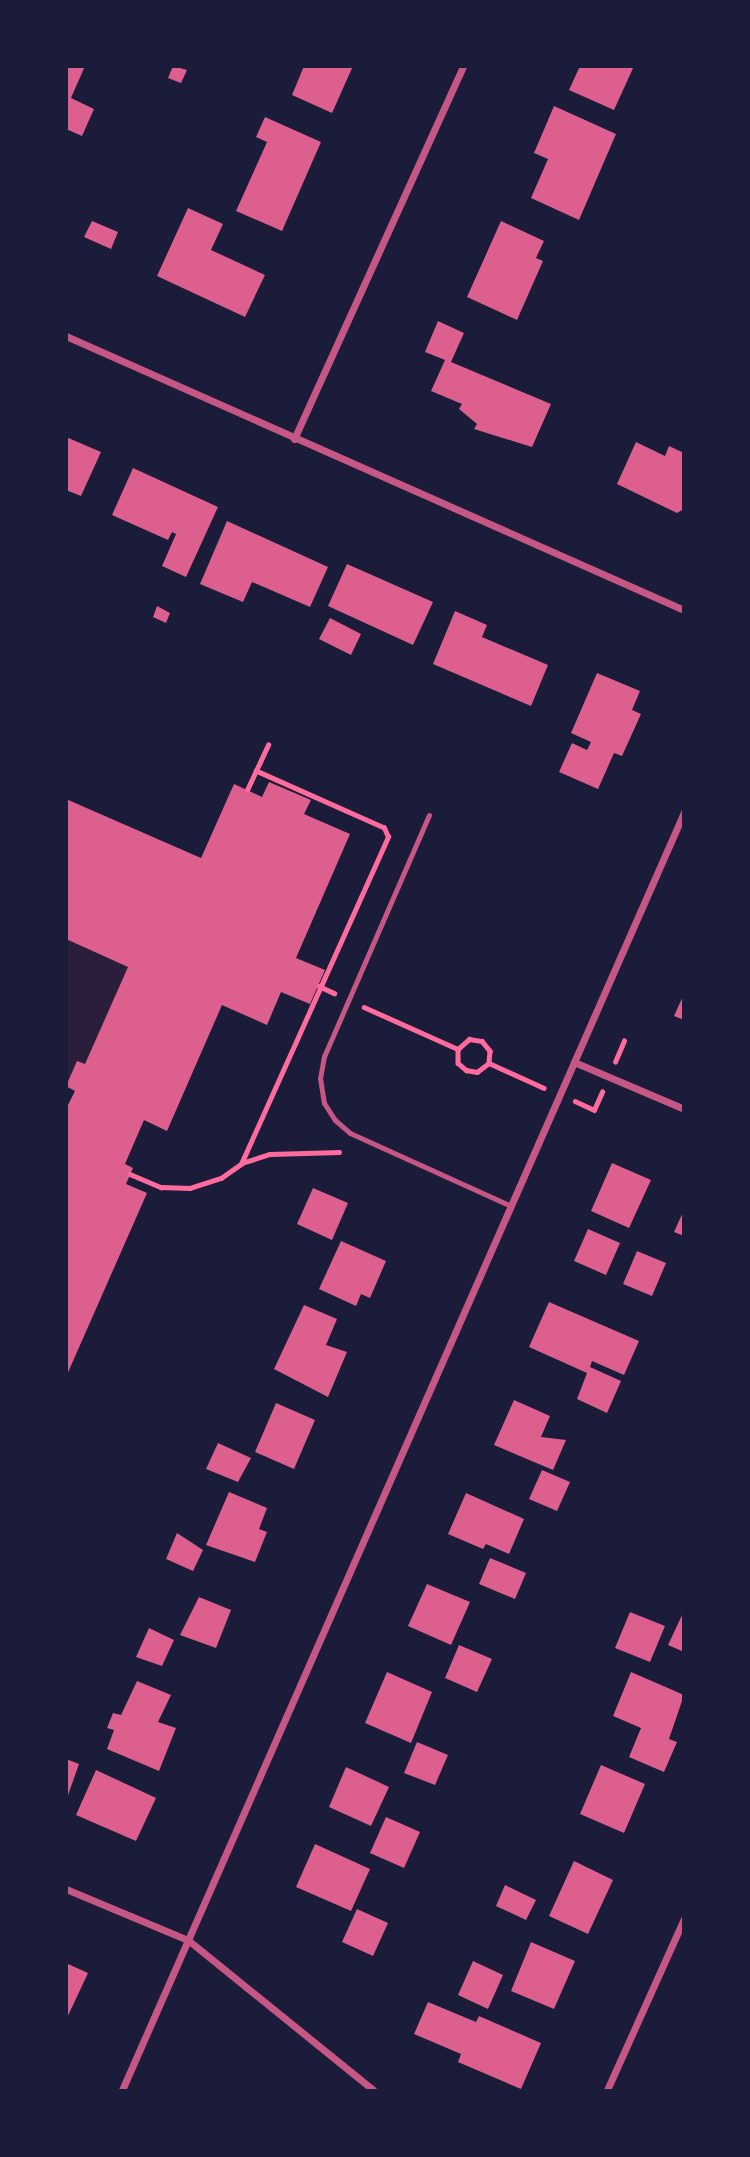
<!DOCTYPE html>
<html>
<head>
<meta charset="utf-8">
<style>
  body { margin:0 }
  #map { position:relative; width:750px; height:2157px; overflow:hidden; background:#1b1b3a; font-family:Georgia,serif }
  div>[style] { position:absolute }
  .green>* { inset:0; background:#2a1e3b }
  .building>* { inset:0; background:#dd5f8e }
  .path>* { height:4.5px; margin:-2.25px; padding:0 2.25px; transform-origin:2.25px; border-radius:2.25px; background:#ff6b9d }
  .service>* { height:5px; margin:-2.5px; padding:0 2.5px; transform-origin:2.5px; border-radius:2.5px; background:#c65784 }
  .minor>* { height:7px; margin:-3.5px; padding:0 3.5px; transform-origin:3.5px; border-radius:3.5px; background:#c65784 }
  span { translate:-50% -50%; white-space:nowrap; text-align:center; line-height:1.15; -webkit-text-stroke:7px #1b1b3a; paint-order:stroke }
  .frame { position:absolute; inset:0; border:68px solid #1b1b3a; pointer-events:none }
</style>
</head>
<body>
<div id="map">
  <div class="green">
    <i style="clip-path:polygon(67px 939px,128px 967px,85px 1064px,67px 1086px)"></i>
  </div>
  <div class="building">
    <i style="clip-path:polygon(66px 66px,85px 66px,71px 98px,94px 109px,82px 136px,66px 129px)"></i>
    <i style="clip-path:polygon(173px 66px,187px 70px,181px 83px,168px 78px)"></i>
    <i style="clip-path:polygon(304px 66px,353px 66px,332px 113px,292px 95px)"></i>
    <i style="clip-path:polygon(580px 66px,634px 66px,614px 110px,569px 90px)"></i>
    <i style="clip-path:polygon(554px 106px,616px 134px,579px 220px,531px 198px,548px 159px,534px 153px)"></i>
    <i style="clip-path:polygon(265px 117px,321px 142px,282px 231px,236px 211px,267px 142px,256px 137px)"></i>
    <i style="clip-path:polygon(188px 208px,223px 224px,211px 250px,265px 275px,245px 317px,157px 276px)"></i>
    <i style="clip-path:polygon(92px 221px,118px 232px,111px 249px,84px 237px)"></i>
    <i style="clip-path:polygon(501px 221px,544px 241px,536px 258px,543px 261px,517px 320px,467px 297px)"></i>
    <i style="clip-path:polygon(438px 321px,464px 333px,451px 362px,551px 404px,532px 447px,474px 429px,477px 424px,459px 409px,462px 404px,431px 391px,445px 360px,425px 352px)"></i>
    <i style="clip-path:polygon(66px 437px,101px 452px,81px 496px,66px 490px)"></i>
    <i style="clip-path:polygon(636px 442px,665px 456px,669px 446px,684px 453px,684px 509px,677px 513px,617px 484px)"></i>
    <i style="clip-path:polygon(133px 468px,218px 507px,186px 577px,162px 566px,176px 534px,172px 532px,168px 540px,112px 515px)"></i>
    <i style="clip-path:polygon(227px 521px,328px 567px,310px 607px,252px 582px,243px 602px,200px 584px)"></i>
    <i style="clip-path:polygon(347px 564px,433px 602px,413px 645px,328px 606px)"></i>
    <i style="clip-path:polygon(157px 606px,170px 613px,166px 623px,153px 617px)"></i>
    <i style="clip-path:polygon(455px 611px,487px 625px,482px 637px,548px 665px,531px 706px,433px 664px)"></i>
    <i style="clip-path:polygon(330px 618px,361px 634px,351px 655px,319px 639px)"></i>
    <i style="clip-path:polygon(597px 673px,640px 691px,632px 710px,641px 714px,622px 756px,614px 753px,598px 789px,559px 772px,572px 743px,587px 750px,591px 742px,571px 733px)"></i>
    <i style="clip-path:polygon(269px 782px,311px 800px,304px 814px,350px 834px,296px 958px,325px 970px,310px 1004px,281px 992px,267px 1025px,222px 1005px,167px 1131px,144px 1120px,125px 1164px,133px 1168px,126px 1184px,147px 1193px,66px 1377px,66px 1109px,75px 1091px,66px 1086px,77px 1061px,85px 1064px,128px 967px,66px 939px,66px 799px,201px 858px,234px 784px,262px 797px)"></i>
    <i style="clip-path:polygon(684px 994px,684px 1020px,674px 1016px)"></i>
    <i style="clip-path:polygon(612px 1163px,651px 1180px,629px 1228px,591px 1211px)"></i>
    <i style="clip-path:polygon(313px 1188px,348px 1203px,332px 1240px,297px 1224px)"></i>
    <i style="clip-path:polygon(684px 1210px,684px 1236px,674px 1232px)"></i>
    <i style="clip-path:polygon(588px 1229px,620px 1243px,606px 1275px,574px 1261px)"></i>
    <i style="clip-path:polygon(341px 1241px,386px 1261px,370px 1298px,361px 1294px,356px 1306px,319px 1289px)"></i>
    <i style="clip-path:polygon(637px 1251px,666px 1263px,652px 1296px,623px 1284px)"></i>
    <i style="clip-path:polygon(549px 1302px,639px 1341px,624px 1375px,592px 1361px,590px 1367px,621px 1381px,607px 1413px,577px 1399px,587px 1373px,529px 1347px)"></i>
    <i style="clip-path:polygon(304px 1305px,337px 1319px,326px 1345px,347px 1352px,328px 1397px,274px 1369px)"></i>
    <i style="clip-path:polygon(514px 1400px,550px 1416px,541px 1437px,566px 1440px,553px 1470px,494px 1445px)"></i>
    <i style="clip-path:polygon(276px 1403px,315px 1420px,294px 1469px,255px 1452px)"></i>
    <i style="clip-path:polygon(218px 1443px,251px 1458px,238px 1482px,206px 1469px)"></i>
    <i style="clip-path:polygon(542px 1470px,570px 1482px,557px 1511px,529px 1499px)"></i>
    <i style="clip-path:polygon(229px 1492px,267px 1508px,259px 1529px,267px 1532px,255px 1562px,206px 1545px)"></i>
    <i style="clip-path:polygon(466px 1493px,524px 1519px,509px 1554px,486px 1544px,483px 1549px,448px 1534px)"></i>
    <i style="clip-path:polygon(177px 1533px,203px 1550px,193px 1571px,166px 1559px)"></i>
    <i style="clip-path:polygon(490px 1558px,526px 1573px,515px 1599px,479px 1584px)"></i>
    <i style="clip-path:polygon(427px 1584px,470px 1602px,451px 1645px,408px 1626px)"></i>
    <i style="clip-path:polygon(199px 1597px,231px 1610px,216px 1648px,180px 1635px)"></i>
    <i style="clip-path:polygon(684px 1611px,684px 1652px,668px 1645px)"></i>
    <i style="clip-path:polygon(630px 1612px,665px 1626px,650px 1662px,615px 1648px)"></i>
    <i style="clip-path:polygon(149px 1628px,174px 1640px,162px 1666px,136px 1657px)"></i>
    <i style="clip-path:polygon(459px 1645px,492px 1659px,477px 1692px,445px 1678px)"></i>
    <i style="clip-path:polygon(387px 1672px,432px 1692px,411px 1743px,365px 1723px)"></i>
    <i style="clip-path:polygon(631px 1672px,684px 1695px,669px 1739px,677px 1742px,664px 1772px,629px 1757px,641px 1728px,613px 1716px)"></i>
    <i style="clip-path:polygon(137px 1681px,171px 1695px,158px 1722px,176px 1728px,159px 1771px,107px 1749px,114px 1730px,107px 1728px,113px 1713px,121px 1715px)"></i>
    <i style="clip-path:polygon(417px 1742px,448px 1755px,435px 1785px,404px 1773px)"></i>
    <i style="clip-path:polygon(66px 1759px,79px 1764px,67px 1798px,66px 1798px)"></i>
    <i style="clip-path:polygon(601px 1765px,645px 1784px,624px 1833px,580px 1814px)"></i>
    <i style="clip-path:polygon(346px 1767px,389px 1787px,371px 1826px,329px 1807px)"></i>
    <i style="clip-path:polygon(96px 1770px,156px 1798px,136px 1841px,76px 1815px)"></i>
    <i style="clip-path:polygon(386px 1817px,420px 1832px,404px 1868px,370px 1853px)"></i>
    <i style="clip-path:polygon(315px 1844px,370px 1869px,351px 1911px,296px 1887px)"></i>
    <i style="clip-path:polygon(574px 1861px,613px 1880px,588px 1934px,549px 1916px)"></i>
    <i style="clip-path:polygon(505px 1885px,536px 1900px,526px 1920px,496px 1906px)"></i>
    <i style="clip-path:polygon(357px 1909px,388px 1923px,373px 1956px,342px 1942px)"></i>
    <i style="clip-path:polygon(531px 1942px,575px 1961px,554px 2009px,511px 1991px)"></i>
    <i style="clip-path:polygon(473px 1961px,503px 1975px,488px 2009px,458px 1995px)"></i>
    <i style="clip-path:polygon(68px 1964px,88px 1973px,66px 2020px,66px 1968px)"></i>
    <i style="clip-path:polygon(428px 2002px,476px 2022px,479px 2016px,541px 2043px,521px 2089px,458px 2062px,461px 2054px,414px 2034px)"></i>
  </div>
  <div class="path">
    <i style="left:247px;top:790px;width:50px;rotate:-65deg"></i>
    <i style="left:319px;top:986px;width:17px;rotate:25deg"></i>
    <i style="left:364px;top:1007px;width:103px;rotate:24.1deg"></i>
    <i style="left:458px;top:1049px;width:14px;rotate:90deg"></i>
    <i style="left:458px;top:1063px;width:11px;rotate:41deg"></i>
    <i style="left:466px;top:1070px;width:11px;rotate:10deg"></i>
    <i style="left:477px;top:1072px;width:15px;rotate:-37deg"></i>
    <i style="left:489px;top:1063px;width:60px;rotate:24.4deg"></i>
    <i style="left:458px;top:1049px;width:15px;rotate:-42deg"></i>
    <i style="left:469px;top:1039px;width:13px;rotate:9deg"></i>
    <i style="left:482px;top:1041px;width:13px;rotate:51deg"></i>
    <i style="left:490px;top:1051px;width:12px;rotate:95deg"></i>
    <i style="left:615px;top:1062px;width:23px;rotate:-67deg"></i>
    <i style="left:575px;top:1101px;width:21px;rotate:25deg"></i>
    <i style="left:594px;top:1110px;width:20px;rotate:-66deg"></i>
    <i style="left:242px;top:1163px;width:29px;rotate:-18deg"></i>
    <i style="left:270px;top:1154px;width:69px;rotate:-1.7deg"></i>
    <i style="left:130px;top:1174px;width:34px;rotate:23deg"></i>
    <i style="left:161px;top:1187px;width:29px;rotate:2deg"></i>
    <i style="left:190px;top:1188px;width:33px;rotate:-18deg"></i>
    <i style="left:221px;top:1178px;width:24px;rotate:-35deg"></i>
    <i style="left:241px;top:1164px;width:359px;rotate:-65.8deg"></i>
    <i style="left:388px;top:837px;width:10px;rotate:-114deg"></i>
    <i style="left:384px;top:828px;width:140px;rotate:-156deg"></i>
  </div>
  <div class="service">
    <i style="left:429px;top:815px;width:263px;rotate:113.5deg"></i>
    <i style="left:324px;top:1056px;width:22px;rotate:100deg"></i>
    <i style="left:320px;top:1078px;width:25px;rotate:81deg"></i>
    <i style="left:324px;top:1103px;width:20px;rotate:57deg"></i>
    <i style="left:335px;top:1120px;width:20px;rotate:41deg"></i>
    <i style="left:350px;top:1133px;width:175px;rotate:24.4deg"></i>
  </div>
  <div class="minor">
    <i style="left:66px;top:336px;width:676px;rotate:23.91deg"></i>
    <i style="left:294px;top:439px;width:409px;rotate:-65.6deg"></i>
    <i style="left:574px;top:1062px;width:120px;rotate:23.1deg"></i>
    <i style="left:66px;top:1889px;width:132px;rotate:22.7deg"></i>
    <i style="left:188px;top:1940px;width:238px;rotate:39deg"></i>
    <i style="left:122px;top:2090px;width:1396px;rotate:-66.26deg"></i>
    <i style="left:607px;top:2090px;width:188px;rotate:-65.8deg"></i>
  </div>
  <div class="frame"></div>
</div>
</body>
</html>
